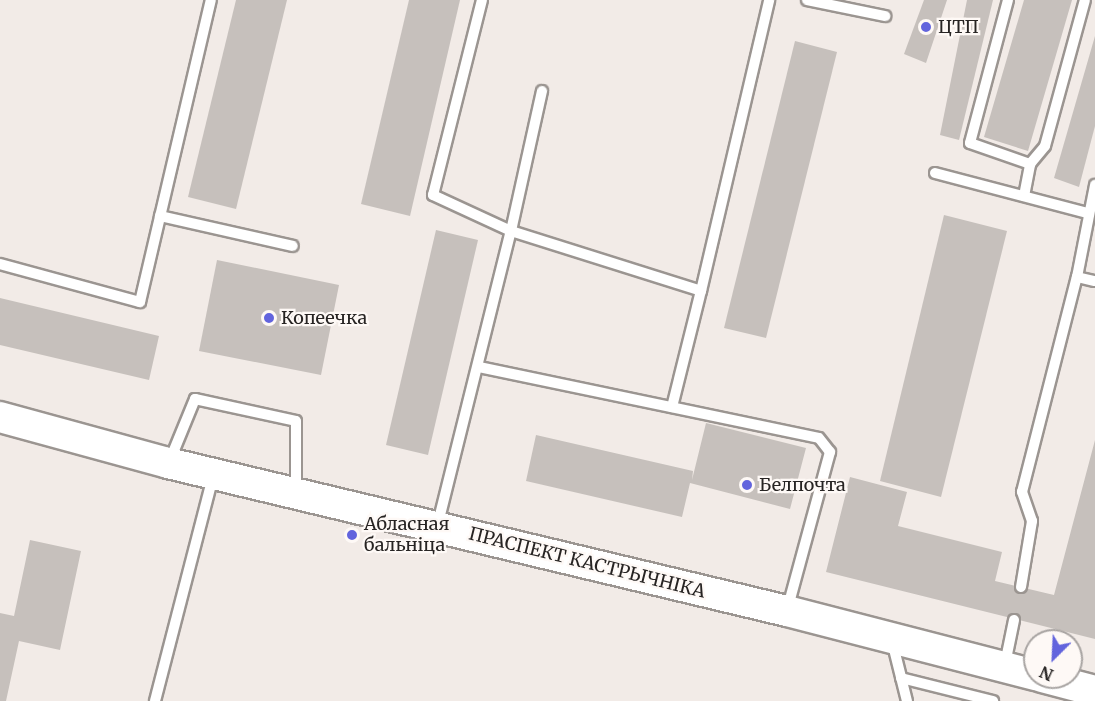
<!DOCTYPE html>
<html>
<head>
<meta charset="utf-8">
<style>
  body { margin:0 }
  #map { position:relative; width:1095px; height:701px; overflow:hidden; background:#f2ebe7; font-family:Merriweather,serif }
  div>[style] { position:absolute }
  .building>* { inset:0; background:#c6c0bc }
  .roads { filter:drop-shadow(2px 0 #9b9591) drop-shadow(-2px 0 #9b9591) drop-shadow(0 2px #9b9591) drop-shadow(0 -2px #9b9591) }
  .service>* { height:10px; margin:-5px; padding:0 5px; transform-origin:5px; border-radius:5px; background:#fff }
  .secondary>* { height:30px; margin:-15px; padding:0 15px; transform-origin:15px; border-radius:15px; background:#fff }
  .dots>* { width:16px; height:16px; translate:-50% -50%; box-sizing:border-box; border:3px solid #fef9f6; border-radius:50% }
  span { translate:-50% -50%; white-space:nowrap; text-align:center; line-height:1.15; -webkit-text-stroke:4.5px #fef9f6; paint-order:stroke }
  .poi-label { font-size:18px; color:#272423 }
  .left { translate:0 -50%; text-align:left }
  .street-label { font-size:18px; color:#272423 }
  .north { position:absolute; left:1023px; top:629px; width:60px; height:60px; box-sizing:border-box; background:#fef9f6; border:2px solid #a8a4a2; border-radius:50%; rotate:204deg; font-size:16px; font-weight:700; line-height:24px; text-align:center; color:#272423 }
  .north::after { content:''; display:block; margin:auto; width:21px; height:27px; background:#6264dd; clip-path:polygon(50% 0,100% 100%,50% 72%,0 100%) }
</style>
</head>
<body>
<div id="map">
  <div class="building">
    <i style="clip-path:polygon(236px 0,287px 0,236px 209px,188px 197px)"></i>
    <i style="clip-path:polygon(409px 0,460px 0,410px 216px,361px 204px)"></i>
    <i style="clip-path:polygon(924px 0,947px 0,926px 63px,904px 54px)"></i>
    <i style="clip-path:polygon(967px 0,993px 0,959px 140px,940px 135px)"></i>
    <i style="clip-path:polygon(1024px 0,1072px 0,1028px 151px,984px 137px)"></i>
    <i style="clip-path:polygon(1095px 36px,1095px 126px,1079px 187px,1054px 178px)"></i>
    <i style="clip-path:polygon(795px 41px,837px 52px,766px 338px,724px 328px)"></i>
    <i style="clip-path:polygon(944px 215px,1007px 231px,941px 497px,880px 481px)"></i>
    <i style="clip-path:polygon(436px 230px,478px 240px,428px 455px,386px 445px)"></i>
    <i style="clip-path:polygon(217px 260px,339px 285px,321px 375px,199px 351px)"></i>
    <i style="clip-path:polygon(0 298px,159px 336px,149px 380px,0 345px)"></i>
    <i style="clip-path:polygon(706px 423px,806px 448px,790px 509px,690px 483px,682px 517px,526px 481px,536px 435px,693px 471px,692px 480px)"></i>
    <i style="clip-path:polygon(1095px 440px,1095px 639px,826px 572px,850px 477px,907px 492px,898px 526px,1002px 552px,995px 581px,1054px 595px)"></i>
    <i style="clip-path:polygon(30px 540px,81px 551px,60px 650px,19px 641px,6px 701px,0 701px,0 613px,14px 616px)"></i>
  </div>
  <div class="roads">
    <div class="service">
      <i style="left:807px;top:0;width:80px;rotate:11.6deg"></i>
      <i style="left:1008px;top:0;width:148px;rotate:104.9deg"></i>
      <i style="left:970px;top:143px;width:64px;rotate:19.3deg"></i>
      <i style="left:542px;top:91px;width:143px;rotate:102.5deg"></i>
      <i style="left:511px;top:231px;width:199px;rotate:17.5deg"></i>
      <i style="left:701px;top:291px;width:299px;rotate:-76.8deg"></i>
      <i style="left:935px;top:173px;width:157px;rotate:14.7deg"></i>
      <i style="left:1024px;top:196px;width:33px;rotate:-79deg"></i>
      <i style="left:1030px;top:164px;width:23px;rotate:-50deg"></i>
      <i style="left:1045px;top:146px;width:151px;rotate:-74.7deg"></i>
      <i style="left:160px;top:216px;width:136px;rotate:12.7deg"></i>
      <i style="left:0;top:264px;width:145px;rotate:15.2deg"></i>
      <i style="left:140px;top:302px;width:310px;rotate:-76.8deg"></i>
      <i style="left:1077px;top:277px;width:18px;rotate:13deg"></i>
      <i style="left:479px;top:367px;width:347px;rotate:11.8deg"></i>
      <i style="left:819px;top:438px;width:18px;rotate:52deg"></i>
      <i style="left:830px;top:452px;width:164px;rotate:105.2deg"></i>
      <i style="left:672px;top:407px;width:120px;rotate:-76deg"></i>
      <i style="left:170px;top:460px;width:66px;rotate:-67.7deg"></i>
      <i style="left:195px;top:399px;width:103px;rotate:12.3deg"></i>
      <i style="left:296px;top:421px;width:70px;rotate:90deg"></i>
      <i style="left:437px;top:527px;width:305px;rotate:-76deg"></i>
      <i style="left:511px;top:231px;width:86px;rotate:-155.2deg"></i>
      <i style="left:433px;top:195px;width:201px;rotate:-75.9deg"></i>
      <i style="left:1021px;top:587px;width:67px;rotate:-80.5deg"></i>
      <i style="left:1032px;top:521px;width:31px;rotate:-109deg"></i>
      <i style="left:1022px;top:492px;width:222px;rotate:-75.7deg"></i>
      <i style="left:1077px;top:277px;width:94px;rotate:-78.9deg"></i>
      <i style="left:892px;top:641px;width:62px;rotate:76deg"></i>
      <i style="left:1005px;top:664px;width:45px;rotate:-78.4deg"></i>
      <i style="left:901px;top:678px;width:95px;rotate:14deg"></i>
      <i style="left:155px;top:701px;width:231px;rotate:-75.5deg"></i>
    </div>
    <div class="secondary">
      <i style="left:0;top:417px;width:174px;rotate:15.3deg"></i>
      <i style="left:168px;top:463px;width:636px;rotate:13.45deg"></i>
      <i style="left:787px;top:611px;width:256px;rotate:14.5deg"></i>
      <i style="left:1042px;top:677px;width:55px;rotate:14.8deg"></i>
    </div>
  </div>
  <div class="dots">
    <i style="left:926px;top:27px;background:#6264dd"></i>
    <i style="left:269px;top:318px;background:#6264dd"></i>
    <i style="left:747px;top:485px;background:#6264dd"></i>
    <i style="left:352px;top:535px;background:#6264dd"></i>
  </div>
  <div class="poi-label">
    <span class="left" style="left:938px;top:27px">ЦТП</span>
    <span class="left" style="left:281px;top:318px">Копеечка</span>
    <span class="left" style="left:759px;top:485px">Белпочта</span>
    <span class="left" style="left:364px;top:535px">Абласная<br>бальніца</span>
  </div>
  <div class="street-label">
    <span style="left:587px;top:563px;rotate:14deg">ПРАСПЕКТ КАСТРЫЧНІКА</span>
  </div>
  <div class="north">N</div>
</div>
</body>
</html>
